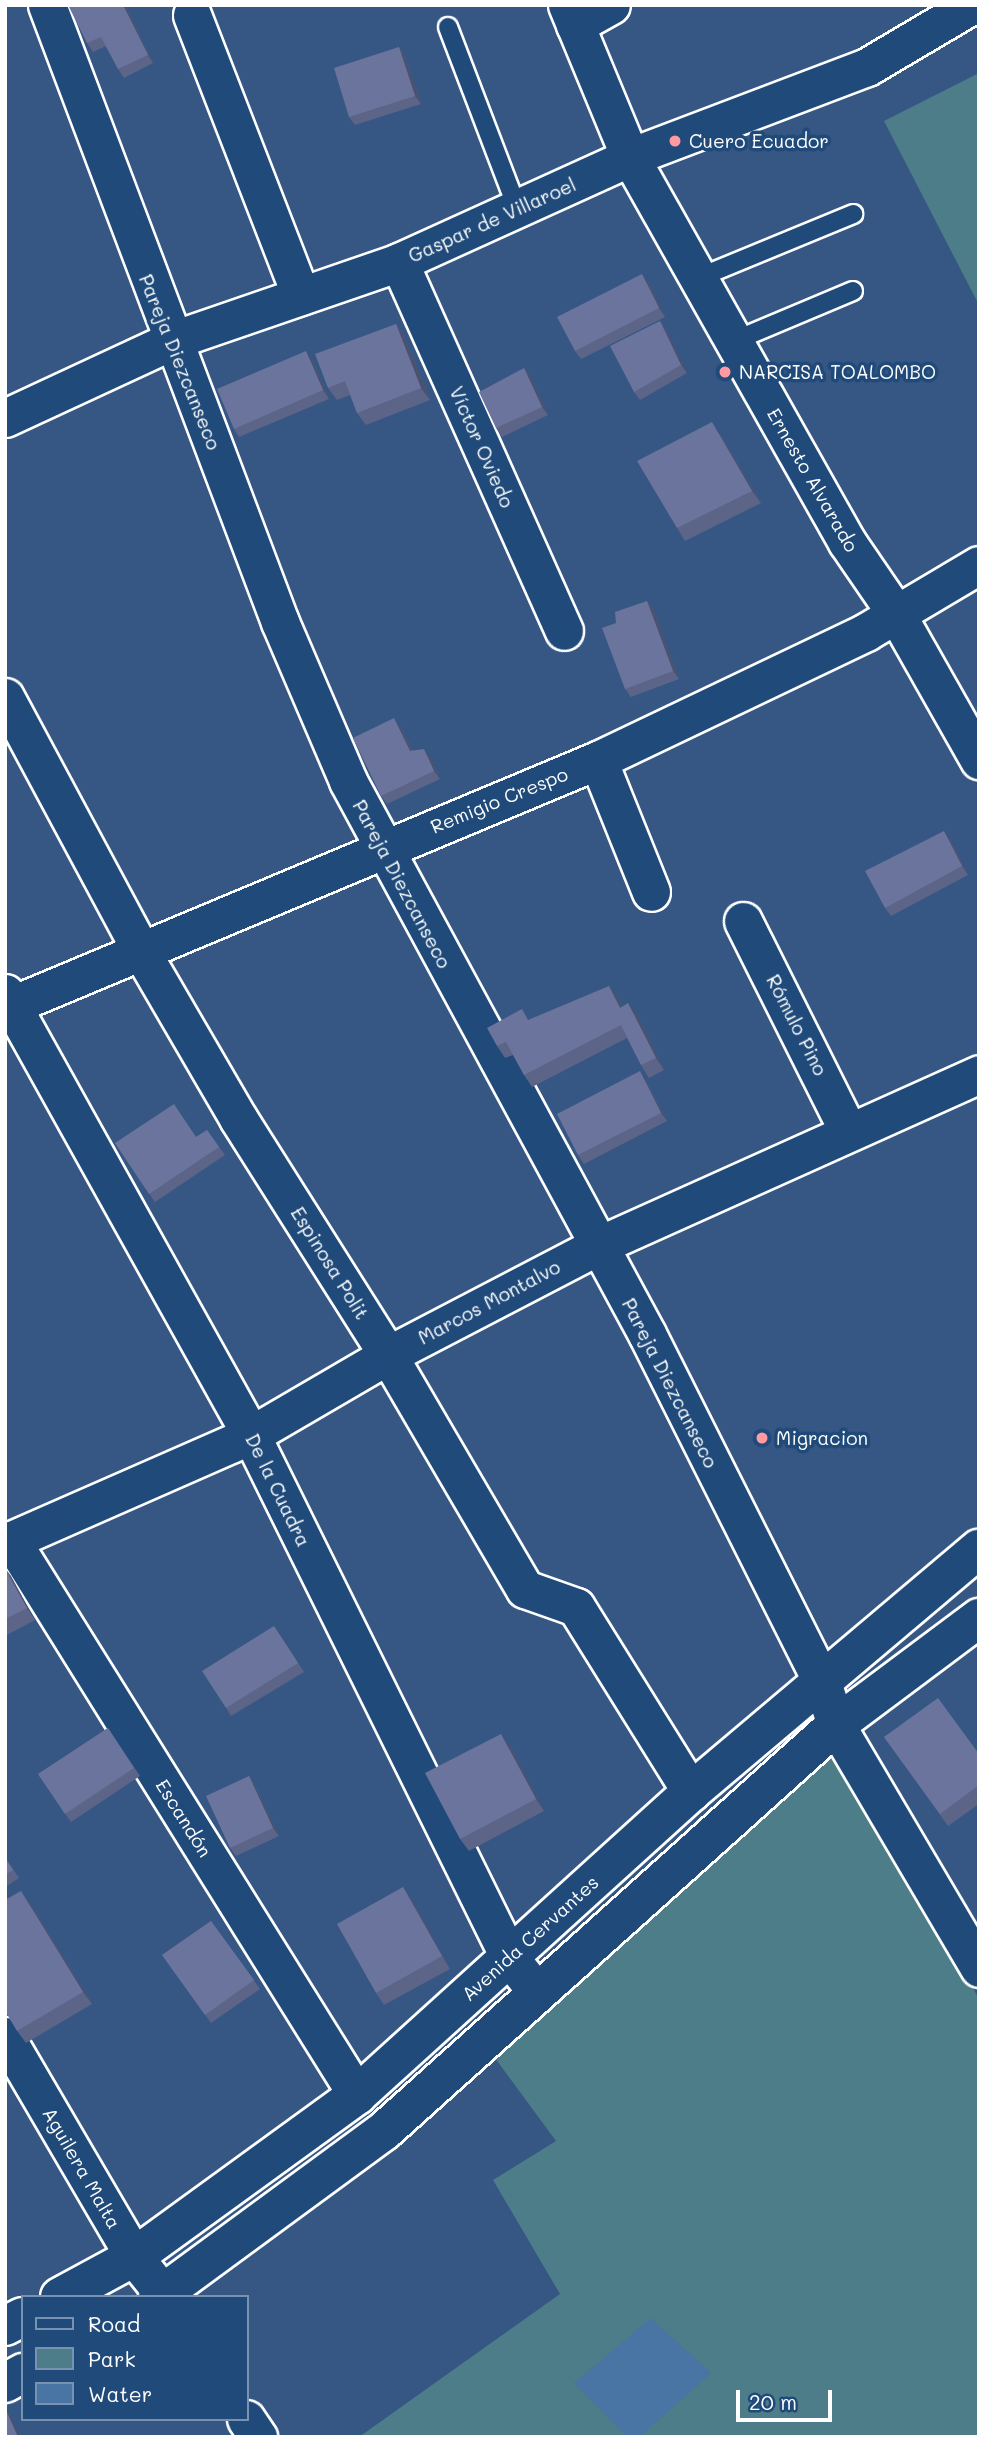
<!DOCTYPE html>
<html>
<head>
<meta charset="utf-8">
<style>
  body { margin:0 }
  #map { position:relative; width:984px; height:2442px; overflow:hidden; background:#365784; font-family:Mali,sans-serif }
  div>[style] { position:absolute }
  .green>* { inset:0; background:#4c7d88 }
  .water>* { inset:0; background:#4875a3 }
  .roads { filter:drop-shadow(2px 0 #fff) drop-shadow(-2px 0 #fff) drop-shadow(0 2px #fff) drop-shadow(0 -2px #fff) }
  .service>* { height:18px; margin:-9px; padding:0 9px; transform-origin:9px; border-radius:9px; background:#1f4a7a }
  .minor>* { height:37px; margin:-18.5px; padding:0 18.5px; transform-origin:18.5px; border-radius:18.5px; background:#1f4a7a }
  .tertiary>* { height:38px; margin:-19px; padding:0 19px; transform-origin:19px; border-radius:19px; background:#1f4a7a }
  .wall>* { inset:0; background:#5c6487 }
  .shaded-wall>* { inset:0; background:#4b516e }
  .building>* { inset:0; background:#6b749d }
  .dots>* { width:19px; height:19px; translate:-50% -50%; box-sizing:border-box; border:4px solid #1f4a7a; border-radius:50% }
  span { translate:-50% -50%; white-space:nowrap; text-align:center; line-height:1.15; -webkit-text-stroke:7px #1f4a7a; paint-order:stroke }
  .poi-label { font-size:19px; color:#fff }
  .left { translate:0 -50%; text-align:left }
  .street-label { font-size:19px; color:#fff }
  .frame { position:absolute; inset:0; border:7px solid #fff; pointer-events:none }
  .legend { position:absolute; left:21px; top:2295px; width:228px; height:126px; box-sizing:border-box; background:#1f4a7a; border:2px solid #7992af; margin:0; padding:9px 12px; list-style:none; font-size:21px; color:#fff }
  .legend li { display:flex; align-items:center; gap:14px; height:35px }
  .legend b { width:35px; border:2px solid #7992af }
  .scale { position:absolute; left:736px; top:2390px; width:96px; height:32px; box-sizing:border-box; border:4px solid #fff; border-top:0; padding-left:9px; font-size:21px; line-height:24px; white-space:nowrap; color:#fff; -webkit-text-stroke:5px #1f4a7a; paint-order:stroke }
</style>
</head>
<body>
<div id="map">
  <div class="green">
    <i style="clip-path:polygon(979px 73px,979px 305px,884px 121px)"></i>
    <i style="clip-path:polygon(834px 1742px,979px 1999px,979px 2437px,359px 2437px,560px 2294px,493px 2180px,556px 2141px,492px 2054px)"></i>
  </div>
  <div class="water">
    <i style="clip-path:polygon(651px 2318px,711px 2373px,640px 2437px,627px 2437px,574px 2383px)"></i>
  </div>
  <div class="roads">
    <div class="service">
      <i style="left:448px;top:27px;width:194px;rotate:69.1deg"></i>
      <i style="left:698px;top:278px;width:168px;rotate:-22.4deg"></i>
      <i style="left:734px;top:341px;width:129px;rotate:-22.8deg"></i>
    </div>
    <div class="minor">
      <i style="left:47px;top:5px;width:660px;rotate:69.31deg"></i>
      <i style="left:280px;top:622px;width:173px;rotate:66.8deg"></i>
      <i style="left:348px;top:781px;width:629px;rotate:61.6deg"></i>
      <i style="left:647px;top:1334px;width:390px;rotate:63.3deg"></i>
      <i style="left:822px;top:1682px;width:45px;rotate:72deg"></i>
      <i style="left:836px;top:1725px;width:282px;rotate:59.5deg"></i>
      <i style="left:567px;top:5px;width:165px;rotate:67.5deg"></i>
      <i style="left:630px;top:157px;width:442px;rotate:60.6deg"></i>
      <i style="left:847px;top:542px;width:88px;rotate:55.6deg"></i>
      <i style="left:897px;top:615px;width:167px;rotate:60.5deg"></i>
      <i style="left:192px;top:15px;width:301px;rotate:68.8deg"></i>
      <i style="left:575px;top:25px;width:41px;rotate:-29.1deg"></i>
      <i style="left:399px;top:262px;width:404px;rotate:65.9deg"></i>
      <i style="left:5px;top:418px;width:185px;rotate:-24.9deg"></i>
      <i style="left:173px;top:340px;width:239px;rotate:-19deg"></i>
      <i style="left:399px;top:262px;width:254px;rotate:-24.4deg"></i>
      <i style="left:630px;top:157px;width:254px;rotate:-20.8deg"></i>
      <i style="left:867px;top:67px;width:122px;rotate:-30.6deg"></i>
      <i style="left:5px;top:697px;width:290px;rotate:61.8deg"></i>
      <i style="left:142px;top:953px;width:191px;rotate:59.8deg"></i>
      <i style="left:238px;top:1118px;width:280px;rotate:57.7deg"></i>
      <i style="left:388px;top:1355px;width:271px;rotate:59.7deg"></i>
      <i style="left:525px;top:1589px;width:54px;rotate:19.4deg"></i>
      <i style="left:576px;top:1607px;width:218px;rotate:58.1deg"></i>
      <i style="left:598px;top:760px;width:142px;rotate:68.1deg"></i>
      <i style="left:743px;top:921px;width:235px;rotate:63.4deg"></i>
      <i style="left:5px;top:993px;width:506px;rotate:60.9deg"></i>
      <i style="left:251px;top:1435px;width:582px;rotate:63.7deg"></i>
      <i style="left:509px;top:1957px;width:45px;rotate:51.3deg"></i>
      <i style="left:5px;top:1008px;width:643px;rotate:-22.7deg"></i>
      <i style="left:598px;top:760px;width:297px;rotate:-25.5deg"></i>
      <i style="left:866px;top:632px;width:131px;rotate:-30.7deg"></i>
      <i style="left:11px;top:1540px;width:654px;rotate:58.06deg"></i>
      <i style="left:5px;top:1543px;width:269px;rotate:-23.7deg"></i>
      <i style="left:251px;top:1435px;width:159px;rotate:-30.3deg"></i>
      <i style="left:388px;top:1355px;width:236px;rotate:-27.5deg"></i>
      <i style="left:597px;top:1246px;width:419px;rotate:-24.2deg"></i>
      <i style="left:5px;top:2036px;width:256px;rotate:59.7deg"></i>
      <i style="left:134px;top:2257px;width:51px;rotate:51.3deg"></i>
      <i style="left:246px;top:2419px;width:22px;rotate:56deg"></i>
    </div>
    <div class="tertiary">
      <i style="left:60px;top:2297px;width:84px;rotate:-28.4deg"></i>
      <i style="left:134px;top:2257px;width:276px;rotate:-36deg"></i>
      <i style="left:357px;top:2095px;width:451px;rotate:-42.2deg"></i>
      <i style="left:691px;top:1792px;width:377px;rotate:-40.2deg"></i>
      <i style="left:158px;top:2297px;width:280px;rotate:-36.3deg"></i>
      <i style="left:384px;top:2131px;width:608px;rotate:-41.93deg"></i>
      <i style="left:836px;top:1725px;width:179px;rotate:-36.8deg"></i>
      <i style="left:5px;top:2326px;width:20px;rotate:-27deg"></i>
      <i style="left:5px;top:2383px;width:21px;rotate:-29deg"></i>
    </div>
  </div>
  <div class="wall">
    <i style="clip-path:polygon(125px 5px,153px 63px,124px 78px,118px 69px,106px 46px,93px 52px,87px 43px)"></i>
    <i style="clip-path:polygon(399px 47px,404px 55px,421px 104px,355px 125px,349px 117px)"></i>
    <i style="clip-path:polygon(648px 282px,665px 317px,581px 359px,575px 351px)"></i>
    <i style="clip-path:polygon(660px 321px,666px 330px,687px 373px,640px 400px,634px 392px)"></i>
    <i style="clip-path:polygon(396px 324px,404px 336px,430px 400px,366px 425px,357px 413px,350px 395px,337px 400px,328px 388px)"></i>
    <i style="clip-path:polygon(312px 359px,329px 399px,239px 437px,234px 429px)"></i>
    <i style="clip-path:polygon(524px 368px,530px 376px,548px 415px,502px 437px,496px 428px)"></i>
    <i style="clip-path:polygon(720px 434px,761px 503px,685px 541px,677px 528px)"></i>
    <i style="clip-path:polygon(647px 601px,653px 609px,679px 679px,631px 697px,625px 689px,616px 623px)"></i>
    <i style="clip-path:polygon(400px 726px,412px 750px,430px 757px,440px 779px,387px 804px,381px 796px)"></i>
    <i style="clip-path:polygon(950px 839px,968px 875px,891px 916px,885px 908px)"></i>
    <i style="clip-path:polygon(618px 998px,622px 1007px,637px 1015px,664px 1070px,649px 1078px,641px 1065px,627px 1038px,532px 1087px,524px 1075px,513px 1055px,505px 1058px,497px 1046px,529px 1020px)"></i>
    <i style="clip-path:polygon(645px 1079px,667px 1121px,584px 1164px,578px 1155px)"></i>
    <i style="clip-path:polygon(207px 1130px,225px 1155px,155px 1202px,115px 1143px,196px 1137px)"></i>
    <i style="clip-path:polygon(5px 1568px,35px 1620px,5px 1636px)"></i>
    <i style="clip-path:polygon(280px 1635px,304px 1672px,231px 1716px,226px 1708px)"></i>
    <i style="clip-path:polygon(108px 1728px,140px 1776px,71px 1822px,38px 1774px)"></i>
    <i style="clip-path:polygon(884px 1737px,979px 1754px,979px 1804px,948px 1826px)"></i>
    <i style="clip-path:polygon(510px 1746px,544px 1811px,469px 1851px,460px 1839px)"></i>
    <i style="clip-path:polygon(249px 1776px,254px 1784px,279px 1836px,236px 1856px,230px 1848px)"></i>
    <i style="clip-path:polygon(5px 1857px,19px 1878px,5px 1887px)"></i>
    <i style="clip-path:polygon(403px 1887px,412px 1900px,450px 1969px,384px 2005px,376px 1993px)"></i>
    <i style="clip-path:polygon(30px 1903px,92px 2004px,26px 2043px,17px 2031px)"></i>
    <i style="clip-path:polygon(211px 1921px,260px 1989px,211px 2023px,162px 1955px)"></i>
  </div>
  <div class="shaded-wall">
    <i style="clip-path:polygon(123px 5px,125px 5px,153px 63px,148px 55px)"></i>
    <i style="clip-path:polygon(399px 47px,404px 55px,421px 104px,415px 96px)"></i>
    <i style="clip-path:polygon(642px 274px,648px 282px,665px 317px,659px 308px)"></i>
    <i style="clip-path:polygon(660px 321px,666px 330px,687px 373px,681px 365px)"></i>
    <i style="clip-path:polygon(396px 324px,404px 336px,430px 400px,421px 388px)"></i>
    <i style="clip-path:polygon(306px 351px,312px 359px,329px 399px,323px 390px)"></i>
    <i style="clip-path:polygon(524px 368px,530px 376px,548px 415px,542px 407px)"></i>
    <i style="clip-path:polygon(712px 422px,720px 434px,761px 503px,752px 491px)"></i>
    <i style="clip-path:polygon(647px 601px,653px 609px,679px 679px,673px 671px)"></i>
    <i style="clip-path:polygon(394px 718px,400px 726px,416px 759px,410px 751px)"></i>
    <i style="clip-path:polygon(424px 749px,430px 757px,440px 779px,434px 771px)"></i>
    <i style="clip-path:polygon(944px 831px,950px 839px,968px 875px,962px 866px)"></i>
    <i style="clip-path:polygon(609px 986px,618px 998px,628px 1020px,620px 1008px)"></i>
    <i style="clip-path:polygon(628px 1003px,637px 1015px,664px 1070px,656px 1058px)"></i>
    <i style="clip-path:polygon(640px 1071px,645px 1079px,667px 1121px,661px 1113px)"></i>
    <i style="clip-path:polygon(5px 1568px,11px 1576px,35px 1620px,27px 1608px)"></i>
    <i style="clip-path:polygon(501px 1734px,510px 1746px,544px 1811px,536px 1799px)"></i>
    <i style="clip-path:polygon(249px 1776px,254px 1784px,279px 1836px,273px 1828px)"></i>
    <i style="clip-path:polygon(403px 1887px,412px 1900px,450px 1969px,442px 1956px)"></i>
    <i style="clip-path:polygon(21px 1891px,30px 1903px,92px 2004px,83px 1992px)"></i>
    <i style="clip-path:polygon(6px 2410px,12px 2419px,20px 2437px,18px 2437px)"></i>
  </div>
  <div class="building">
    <i style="clip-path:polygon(68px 5px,123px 5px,148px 55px,118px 69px,101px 37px,87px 43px)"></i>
    <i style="clip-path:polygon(399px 47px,415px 96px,349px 117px,334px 68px)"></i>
    <i style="clip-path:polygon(642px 274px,659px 308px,575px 351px,557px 317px)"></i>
    <i style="clip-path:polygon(660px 321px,681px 365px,634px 392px,610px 346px)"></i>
    <i style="clip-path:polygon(396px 324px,421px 388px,357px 413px,345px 381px,328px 388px,315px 354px)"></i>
    <i style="clip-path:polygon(306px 351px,323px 390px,234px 429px,217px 389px)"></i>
    <i style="clip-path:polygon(524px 368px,542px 407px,496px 428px,479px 392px)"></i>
    <i style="clip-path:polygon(712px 422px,752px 491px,677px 528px,637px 461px)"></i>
    <i style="clip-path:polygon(647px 601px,673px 671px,625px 689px,602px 628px,616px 623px,615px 612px)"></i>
    <i style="clip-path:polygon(394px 718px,410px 751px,424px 749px,434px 771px,381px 796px,353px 738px)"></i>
    <i style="clip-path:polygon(944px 831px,962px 866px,885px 908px,865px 871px)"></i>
    <i style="clip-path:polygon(609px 986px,620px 1008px,628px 1003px,656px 1058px,641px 1065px,621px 1025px,524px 1075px,506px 1042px,497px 1046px,487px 1028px,522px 1009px,528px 1020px)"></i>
    <i style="clip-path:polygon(640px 1071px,661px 1113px,578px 1155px,557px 1114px)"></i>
    <i style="clip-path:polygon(174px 1104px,196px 1137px,207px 1130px,219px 1147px,149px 1194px,115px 1143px)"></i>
    <i style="clip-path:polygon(5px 1569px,27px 1608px,5px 1619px)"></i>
    <i style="clip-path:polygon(274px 1626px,298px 1663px,226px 1708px,202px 1671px)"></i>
    <i style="clip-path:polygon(938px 1698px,979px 1754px,979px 1785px,940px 1814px,884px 1737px)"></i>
    <i style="clip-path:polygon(108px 1728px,134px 1768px,65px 1814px,38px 1774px)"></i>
    <i style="clip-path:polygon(501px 1734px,536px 1799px,460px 1839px,425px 1773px)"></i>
    <i style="clip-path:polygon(249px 1776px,273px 1828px,230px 1848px,206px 1796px)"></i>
    <i style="clip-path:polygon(5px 1858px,13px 1870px,5px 1875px)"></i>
    <i style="clip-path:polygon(403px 1887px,442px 1956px,376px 1993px,337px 1924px)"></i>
    <i style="clip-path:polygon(21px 1891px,83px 1992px,17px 2031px,5px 2011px,5px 1900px)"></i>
    <i style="clip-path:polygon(211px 1921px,254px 1980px,205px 2015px,162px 1955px)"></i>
    <i style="clip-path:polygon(6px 2410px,18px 2437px,5px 2437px)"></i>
  </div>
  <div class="dots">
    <i style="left:675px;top:141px;background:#ff9aa2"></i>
    <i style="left:725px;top:372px;background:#ff9aa2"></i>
    <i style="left:762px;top:1438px;background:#ff9aa2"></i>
  </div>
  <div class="poi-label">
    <span class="left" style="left:689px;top:141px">Cuero Ecuador</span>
    <span class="left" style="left:739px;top:372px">NARCISA TOALOMBO</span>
    <span class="left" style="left:776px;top:1438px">Migracion</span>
  </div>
  <div class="street-label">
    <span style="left:492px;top:220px;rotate:-24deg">Gaspar de Villaroel</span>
    <span style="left:180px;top:362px;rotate:68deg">Pareja Diezcanseco</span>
    <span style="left:482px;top:447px;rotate:66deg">Víctor Oviedo</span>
    <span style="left:813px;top:480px;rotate:60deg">Ernesto Alvarado</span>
    <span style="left:499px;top:800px;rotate:-22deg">Remigio Crespo</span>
    <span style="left:402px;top:884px;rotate:62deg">Pareja Diezcanseco</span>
    <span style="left:797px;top:1025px;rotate:63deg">Rómulo Pino</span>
    <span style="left:330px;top:1263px;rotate:58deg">Espinosa Polit</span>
    <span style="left:489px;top:1302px;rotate:-28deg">Marcos Montalvo</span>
    <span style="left:670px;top:1383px;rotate:63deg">Pareja Diezcanseco</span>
    <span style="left:278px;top:1490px;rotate:64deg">De la Cuadra</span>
    <span style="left:184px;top:1818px;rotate:58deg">Escandón</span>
    <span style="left:530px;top:1938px;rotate:-42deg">Avenida Cervantes</span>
    <span style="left:82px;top:2168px;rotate:60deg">Aguilera Malta</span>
  </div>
  <div class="frame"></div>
  <ul class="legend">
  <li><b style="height:9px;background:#1f4a7a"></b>Road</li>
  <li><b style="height:19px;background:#4c7d88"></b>Park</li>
  <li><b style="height:19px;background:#4875a3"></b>Water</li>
  </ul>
  <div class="scale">20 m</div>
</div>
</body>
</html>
